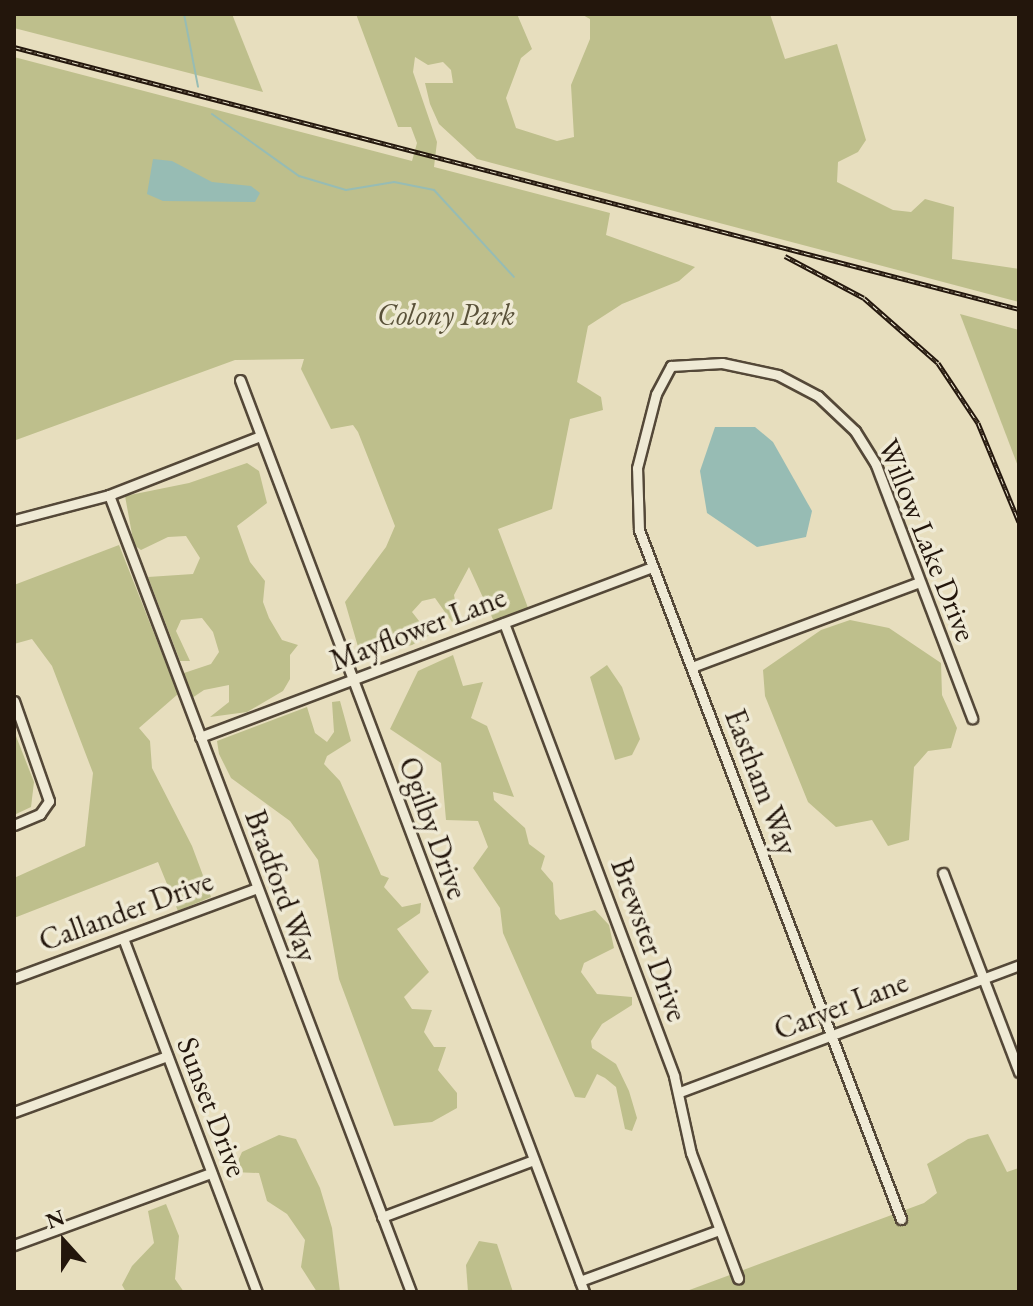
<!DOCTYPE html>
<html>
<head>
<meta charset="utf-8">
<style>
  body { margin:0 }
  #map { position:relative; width:1033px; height:1306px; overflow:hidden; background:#e7debe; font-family:"EB Garamond",serif }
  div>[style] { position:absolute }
  .green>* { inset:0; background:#bebf8c }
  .water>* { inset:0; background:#97bcb4 }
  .stream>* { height:2px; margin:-1px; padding:0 1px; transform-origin:1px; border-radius:1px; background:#97bcb4 }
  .roads { filter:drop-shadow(2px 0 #544838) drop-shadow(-2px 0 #544838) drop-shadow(0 2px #544838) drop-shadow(0 -2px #544838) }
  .minor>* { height:9px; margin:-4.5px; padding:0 4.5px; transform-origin:4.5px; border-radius:4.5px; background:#efead5 }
  .rail>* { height:5px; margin-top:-2.5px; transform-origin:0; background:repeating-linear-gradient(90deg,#efead5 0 6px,#23160c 0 12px); box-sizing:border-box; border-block:2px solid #23160c }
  span { translate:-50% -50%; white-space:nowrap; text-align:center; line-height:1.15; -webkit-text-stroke:7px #efead5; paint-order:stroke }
  .park-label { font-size:30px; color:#595139; font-style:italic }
  .street-label { font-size:30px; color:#23160c }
  .frame { position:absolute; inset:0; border:16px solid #23160c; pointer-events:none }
  .north { position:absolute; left:24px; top:1202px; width:80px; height:80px; -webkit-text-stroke:6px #efead5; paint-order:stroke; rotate:339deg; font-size:22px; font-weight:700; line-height:32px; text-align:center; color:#23160c }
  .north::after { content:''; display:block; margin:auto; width:28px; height:36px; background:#23160c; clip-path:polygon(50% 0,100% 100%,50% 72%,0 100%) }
</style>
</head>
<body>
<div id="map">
  <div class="green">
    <i style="clip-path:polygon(14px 14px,232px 14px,263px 92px,14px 28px)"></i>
    <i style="clip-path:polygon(356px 14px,517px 14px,532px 49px,521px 58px,506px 98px,516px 128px,557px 141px,574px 137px,571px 85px,590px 39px,590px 19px,581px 14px,770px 14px,785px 59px,837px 44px,866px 140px,858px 152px,838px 162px,837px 182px,893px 210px,911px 212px,925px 199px,954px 207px,952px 259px,1019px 269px,1019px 302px,477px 159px,439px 124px,430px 104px,425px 83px,453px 83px,451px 70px,443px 62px,428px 65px,415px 57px,413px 72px,437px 142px,434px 167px,610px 213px,606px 235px,695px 267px,679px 281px,622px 304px,588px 326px,577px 382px,601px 397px,603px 410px,570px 419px,552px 509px,498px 529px,530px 613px,496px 626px,469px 567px,454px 595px,458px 616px,452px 622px,435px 598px,422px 601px,412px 612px,430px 635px,412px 645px,361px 657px,345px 602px,386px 547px,395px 526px,358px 432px,353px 425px,331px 429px,301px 369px,304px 359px,235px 360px,16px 440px,14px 436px,14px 57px,412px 161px,417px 143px,411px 127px,398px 127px)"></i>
    <i style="clip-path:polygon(960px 314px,1019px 330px,1019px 469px)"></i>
    <i style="clip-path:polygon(247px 463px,259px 471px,267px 503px,237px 526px,250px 562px,265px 581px,263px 602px,269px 618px,282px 640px,298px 645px,290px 655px,290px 679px,283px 691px,247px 712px,210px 717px,229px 702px,229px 685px,204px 690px,189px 700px,181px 674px,211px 664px,219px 652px,213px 632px,202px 618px,181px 620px,176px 631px,190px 661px,180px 661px,148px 577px,193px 574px,200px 558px,186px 536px,168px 537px,141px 550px,134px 545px,125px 496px,189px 483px)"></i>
    <i style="clip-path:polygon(119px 545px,178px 694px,139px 728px,150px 741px,152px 768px,192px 846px,211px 897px,178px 911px,158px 862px,14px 918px,14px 878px,85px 846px,93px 773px,52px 666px,32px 639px,14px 644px,14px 585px)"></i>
    <i style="clip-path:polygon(850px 620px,889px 628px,941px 663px,942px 695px,957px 728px,951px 748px,928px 751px,914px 767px,909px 840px,888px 846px,872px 820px,836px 827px,808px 802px,765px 696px,763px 670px,821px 630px)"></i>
    <i style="clip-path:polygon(453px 655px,463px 686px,483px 682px,471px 718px,487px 726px,514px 797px,493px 792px,494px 800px,525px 828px,529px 844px,545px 856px,541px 869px,553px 883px,555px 914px,560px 920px,595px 910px,609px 925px,614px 948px,584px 963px,581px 972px,597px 994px,632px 997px,632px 1005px,602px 1024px,591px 1041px,592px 1048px,616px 1064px,629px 1091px,637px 1118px,632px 1131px,625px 1129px,616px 1087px,605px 1078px,597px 1074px,585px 1098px,575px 1097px,503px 933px,500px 908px,473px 868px,488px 847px,478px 821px,446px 820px,441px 763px,390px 729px,418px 671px)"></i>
    <i style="clip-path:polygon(607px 665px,622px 687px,640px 739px,632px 755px,615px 760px,590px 677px)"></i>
    <i style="clip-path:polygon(340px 701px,351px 741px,327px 756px,324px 764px,340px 781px,381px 875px,389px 878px,384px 887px,402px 907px,421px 903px,420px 913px,397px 929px,429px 972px,404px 997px,412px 1009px,432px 1010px,424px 1032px,434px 1047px,446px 1047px,438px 1070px,457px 1093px,457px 1108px,432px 1122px,394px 1126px,339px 979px,318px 860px,290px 821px,231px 778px,219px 754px,217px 741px,307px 707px,315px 733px,327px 742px,334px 732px,332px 702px)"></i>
    <i style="clip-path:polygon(14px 731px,34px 782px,31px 807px,14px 815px)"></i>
    <i style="clip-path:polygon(988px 1134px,1007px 1172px,1019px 1168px,1019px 1292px,684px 1292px,924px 1203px,937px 1193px,927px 1164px,968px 1139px)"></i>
    <i style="clip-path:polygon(279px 1135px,296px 1139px,320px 1188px,332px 1228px,340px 1292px,317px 1292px,301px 1267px,305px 1240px,287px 1214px,267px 1201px,259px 1173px,233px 1172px,242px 1152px)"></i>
    <i style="clip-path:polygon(166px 1204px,179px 1236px,175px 1279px,184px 1292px,126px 1292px,122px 1285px,132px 1266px,154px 1243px,148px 1211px)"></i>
    <i style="clip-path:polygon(479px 1241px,497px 1244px,513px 1292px,468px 1292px,466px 1265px)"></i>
  </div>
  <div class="water">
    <i style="clip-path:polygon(153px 159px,172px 161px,212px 182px,251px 186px,260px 193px,255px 202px,163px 201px,147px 194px)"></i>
    <i style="clip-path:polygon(715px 427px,755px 427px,773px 442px,812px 511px,806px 537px,757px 547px,707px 513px,700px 471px)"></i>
  </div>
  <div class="stream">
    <i style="left:184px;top:14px;width:74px;rotate:79.1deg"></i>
    <i style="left:212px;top:114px;width:107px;rotate:35.5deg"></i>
    <i style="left:299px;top:176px;width:49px;rotate:16.6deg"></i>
    <i style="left:346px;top:190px;width:49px;rotate:-9.5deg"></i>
    <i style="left:394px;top:182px;width:41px;rotate:11.3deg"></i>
    <i style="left:434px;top:190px;width:118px;rotate:47.4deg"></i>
  </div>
  <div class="roads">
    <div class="minor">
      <i style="left:240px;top:380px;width:975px;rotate:69.33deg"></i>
      <i style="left:109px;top:495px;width:852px;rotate:69.25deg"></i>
      <i style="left:14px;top:520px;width:98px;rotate:-14.7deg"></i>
      <i style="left:109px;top:495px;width:160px;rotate:-21.3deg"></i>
      <i style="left:504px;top:623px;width:484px;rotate:69.4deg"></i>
      <i style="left:674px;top:1076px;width:79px;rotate:77.6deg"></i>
      <i style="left:691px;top:1153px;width:134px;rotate:69.4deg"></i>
      <i style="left:692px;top:667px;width:242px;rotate:-20.5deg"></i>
      <i style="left:14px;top:701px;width:106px;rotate:70.7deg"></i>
      <i style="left:49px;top:801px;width:16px;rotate:125deg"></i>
      <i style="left:40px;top:814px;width:28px;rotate:157deg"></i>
      <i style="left:200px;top:737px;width:483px;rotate:-20.6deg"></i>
      <i style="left:943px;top:873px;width:213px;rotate:69.1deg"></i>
      <i style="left:123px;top:938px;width:379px;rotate:69.3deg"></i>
      <i style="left:14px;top:978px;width:257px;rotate:-20.3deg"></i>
      <i style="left:680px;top:1092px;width:362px;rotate:-20.5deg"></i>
      <i style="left:14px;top:1112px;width:163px;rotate:-20.1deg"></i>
      <i style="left:382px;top:1217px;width:162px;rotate:-20.6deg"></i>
      <i style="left:901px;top:1219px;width:737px;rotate:-110.82deg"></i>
      <i style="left:639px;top:530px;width:62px;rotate:-91.8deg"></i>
      <i style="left:637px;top:468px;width:76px;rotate:-75.6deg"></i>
      <i style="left:656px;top:394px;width:32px;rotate:-62deg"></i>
      <i style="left:671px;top:366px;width:51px;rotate:-3.4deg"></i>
      <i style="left:722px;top:363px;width:57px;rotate:12.1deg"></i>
      <i style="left:778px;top:375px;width:45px;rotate:27.7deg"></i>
      <i style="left:818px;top:396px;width:51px;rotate:43.4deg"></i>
      <i style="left:855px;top:431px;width:40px;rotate:58deg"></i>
      <i style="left:876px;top:465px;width:271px;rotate:69.2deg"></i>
      <i style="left:14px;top:1245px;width:210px;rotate:-20.1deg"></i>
      <i style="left:580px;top:1281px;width:148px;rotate:-20.1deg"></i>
    </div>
  </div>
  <div class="rail">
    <i style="left:14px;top:47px;width:1039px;rotate:14.61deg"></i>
    <i style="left:785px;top:256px;width:89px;rotate:28deg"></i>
    <i style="left:864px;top:298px;width:98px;rotate:41.3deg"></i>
    <i style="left:938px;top:363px;width:72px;rotate:56.3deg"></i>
    <i style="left:978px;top:423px;width:107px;rotate:67.5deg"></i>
  </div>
  <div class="park-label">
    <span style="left:446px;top:315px">Colony Park</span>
  </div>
  <div class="street-label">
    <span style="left:927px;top:540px;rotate:68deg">Willow Lake Drive</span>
    <span style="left:418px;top:629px;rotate:-21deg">Mayflower Lane</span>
    <span style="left:761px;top:782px;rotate:69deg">Eastham Way</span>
    <span style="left:433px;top:828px;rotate:70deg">Ogilby Drive</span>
    <span style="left:281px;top:886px;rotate:70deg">Bradford Way</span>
    <span style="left:126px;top:911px;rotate:-20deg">Callander Drive</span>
    <span style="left:649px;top:940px;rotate:70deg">Brewster Drive</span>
    <span style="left:841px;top:1006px;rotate:-21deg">Carver Lane</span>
    <span style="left:212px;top:1107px;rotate:69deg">Sunset Drive</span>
  </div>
  <div class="frame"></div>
  <div class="north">N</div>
</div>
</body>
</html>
